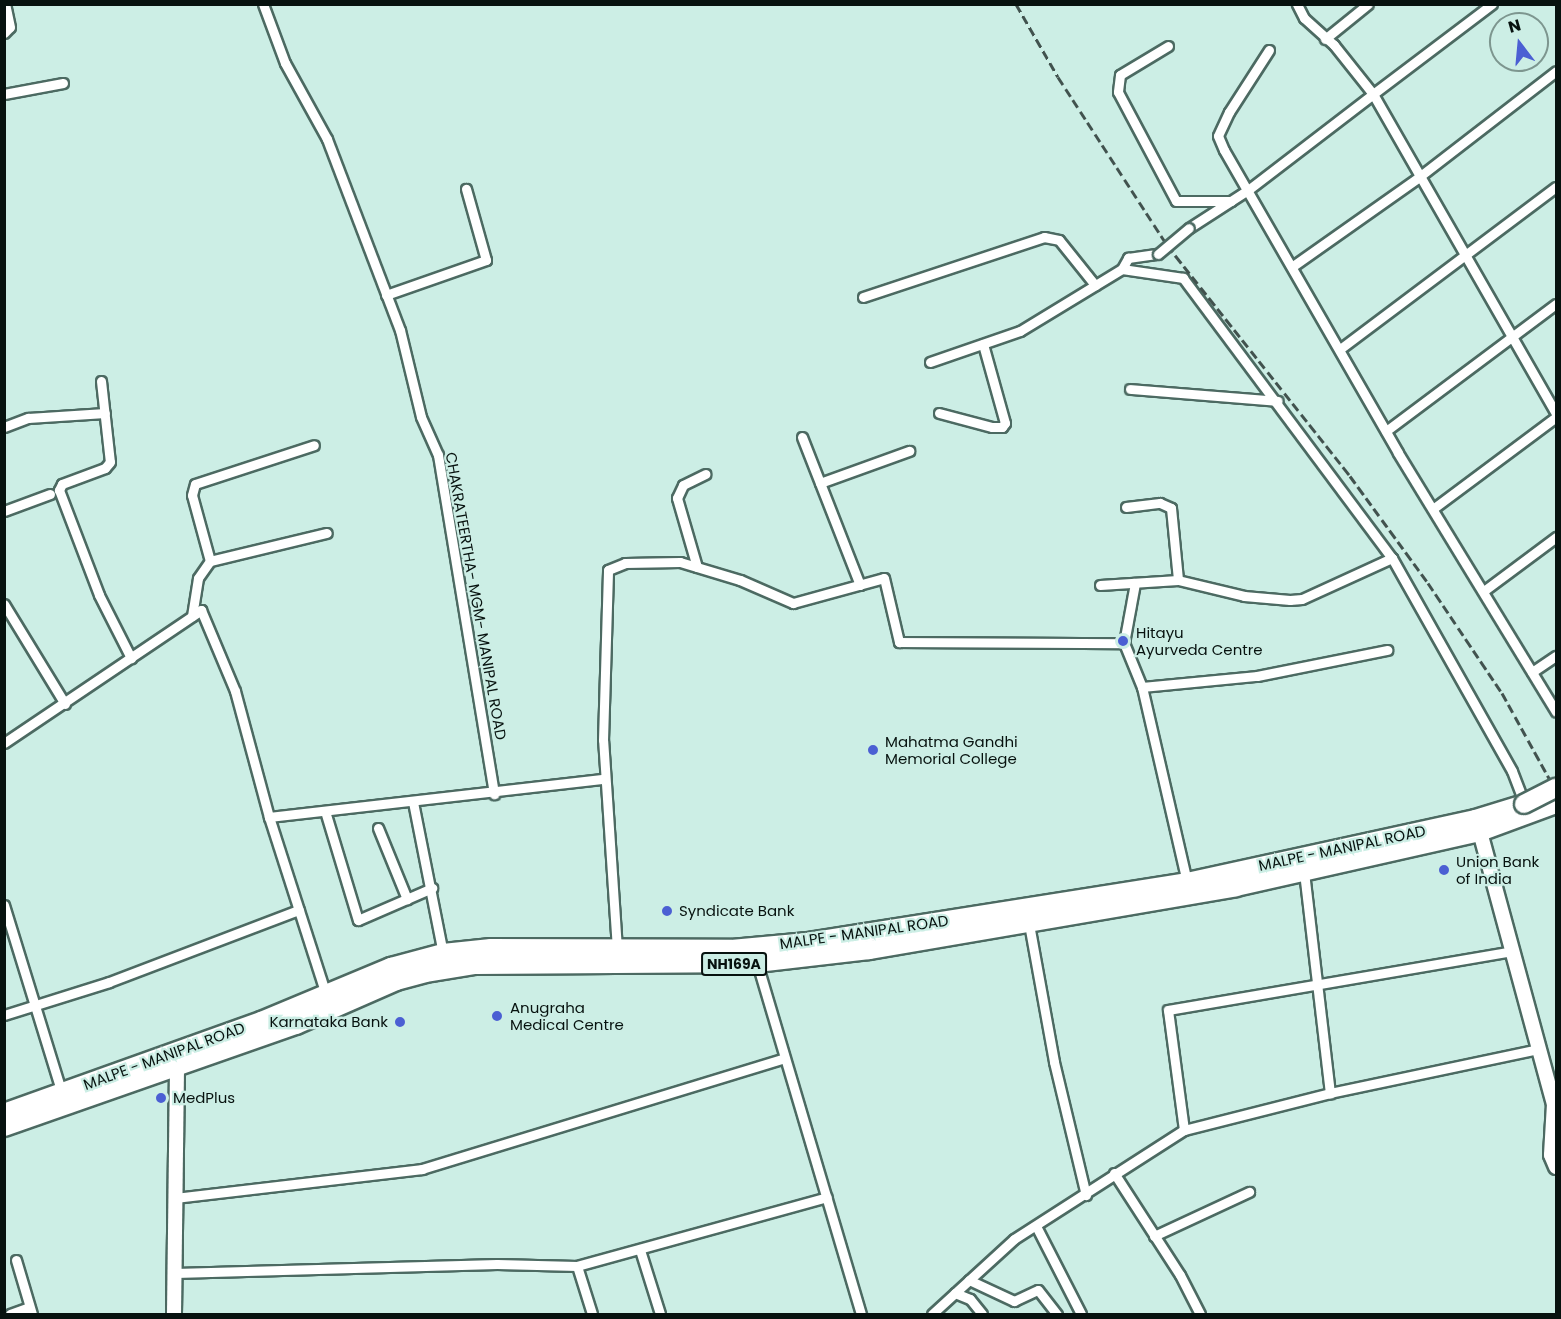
<!DOCTYPE html>
<html>
<head>
<meta charset="utf-8">
<style>
  body { margin:0 }
  #map { position:relative; width:1561px; height:1319px; overflow:hidden; background:#cceee5; font-family:Poppins,sans-serif }
  div>[style] { position:absolute }
  .roads { filter:drop-shadow(2px 0 #4c6a62) drop-shadow(-2px 0 #4c6a62) drop-shadow(0 2px #4c6a62) drop-shadow(0 -2px #4c6a62) }
  .street>* { height:9px; margin:-4.5px; padding:0 4.5px; transform-origin:4.5px; border-radius:4.5px; background:#fff }
  .secondary>* { height:14px; margin:-7px; padding:0 7px; transform-origin:7px; border-radius:7px; background:#fff }
  .highway>* { height:18px; margin:-9px; padding:0 9px; transform-origin:9px; border-radius:9px; background:#fff }
  .rail>* { height:3px; margin-top:-1.5px; transform-origin:0; background:repeating-linear-gradient(90deg,#41524e 0 9px,transparent 0 13.5px) }
  .bridges { filter:drop-shadow(2px 0 #4c6a62) drop-shadow(-2px 0 #4c6a62) drop-shadow(0 2px #4c6a62) drop-shadow(0 -2px #4c6a62) }
  .street-bridge>* { height:9px; margin:-4.5px; padding:0 4.5px; transform-origin:4.5px; border-radius:4.5px; background:#fff }
  .highway-bridge>* { height:18px; margin:-9px; padding:0 9px; transform-origin:9px; border-radius:9px; background:#fff }
  .dots>* { width:16px; height:16px; translate:-50% -50%; box-sizing:border-box; border:3px solid #cceee5; border-radius:50% }
  span { translate:-50% -50%; white-space:nowrap; text-align:center; line-height:1.15; -webkit-text-stroke:4.5px #cceee5; paint-order:stroke }
  .shield-label span { padding:2px 4px; background:#cceee5; border:2px solid; border-radius:4px; -webkit-text-stroke-width:0 }
  .shield-label { font-size:14px; color:#07120f; font-weight:700 }
  .street-label { font-size:15px; color:#07120f }
  .poi-label { font-size:15px; color:#07120f }
  .left { translate:0 -50%; text-align:left }
  .right { translate:-100% -50%; text-align:right }
  .frame { position:absolute; inset:0; border:6px solid #07120f; pointer-events:none }
  .north { position:absolute; left:1489px; top:12px; width:60px; height:60px; box-sizing:border-box; background:#cceee5; border:2px solid #7d968f; border-radius:50%; rotate:344deg; font-size:16px; font-weight:700; line-height:24px; text-align:center; color:#07120f }
  .north::after { content:''; display:block; margin:auto; width:21px; height:27px; background:#4b5fd3; clip-path:polygon(50% 0,100% 100%,50% 72%,0 100%) }
</style>
</head>
<body>
<div id="map">
  <div class="roads">
    <div class="street">
      <i style="left:263px;top:4px;width:63px;rotate:69.6deg"></i>
      <i style="left:285px;top:63px;width:87px;rotate:61.1deg"></i>
      <i style="left:327px;top:139px;width:204px;rotate:69.1deg"></i>
      <i style="left:400px;top:330px;width:89px;rotate:76.4deg"></i>
      <i style="left:421px;top:417px;width:42px;rotate:65.9deg"></i>
      <i style="left:438px;top:455px;width:344px;rotate:80.6deg"></i>
      <i style="left:1492px;top:4px;width:149px;rotate:142.9deg"></i>
      <i style="left:1373px;top:94px;width:368px;rotate:60.2deg"></i>
      <i style="left:4px;top:33px;width:8px;rotate:-45deg"></i>
      <i style="left:10px;top:27px;width:24px;rotate:-102deg"></i>
      <i style="left:1325px;top:39px;width:55px;rotate:-39.1deg"></i>
      <i style="left:1168px;top:46px;width:56px;rotate:148.9deg"></i>
      <i style="left:1120px;top:75px;width:17px;rotate:97deg"></i>
      <i style="left:1118px;top:92px;width:123px;rotate:62deg"></i>
      <i style="left:1176px;top:201px;width:55px"></i>
      <i style="left:1269px;top:50px;width:74px;rotate:122.8deg"></i>
      <i style="left:1229px;top:112px;width:26px;rotate:115deg"></i>
      <i style="left:1218px;top:136px;width:15px;rotate:67deg"></i>
      <i style="left:1224px;top:150px;width:349px;rotate:60.1deg"></i>
      <i style="left:1398px;top:453px;width:303px;rotate:58.6deg"></i>
      <i style="left:4px;top:94px;width:60px;rotate:-10.6deg"></i>
      <i style="left:1189px;top:228px;width:70px;rotate:-32.8deg"></i>
      <i style="left:1248px;top:190px;width:158px;rotate:-37.5deg"></i>
      <i style="left:1373px;top:94px;width:63px;rotate:-128.5deg"></i>
      <i style="left:1334px;top:45px;width:40px;rotate:-138deg"></i>
      <i style="left:1304px;top:18px;width:16px;rotate:-117deg"></i>
      <i style="left:1293px;top:266px;width:154px;rotate:-35.2deg"></i>
      <i style="left:1419px;top:177px;width:173px;rotate:-37.7deg"></i>
      <i style="left:1122px;top:269px;width:13px;rotate:-61deg"></i>
      <i style="left:1128px;top:258px;width:30px;rotate:-8deg"></i>
      <i style="left:386px;top:295px;width:106px;rotate:-19.3deg"></i>
      <i style="left:486px;top:260px;width:74px;rotate:-105.7deg"></i>
      <i style="left:863px;top:297px;width:191px;rotate:-18.3deg"></i>
      <i style="left:1044px;top:237px;width:15px;rotate:11deg"></i>
      <i style="left:1059px;top:240px;width:58px;rotate:51.3deg"></i>
      <i style="left:1340px;top:349px;width:270px;rotate:-36.9deg"></i>
      <i style="left:930px;top:362px;width:95px;rotate:-19deg"></i>
      <i style="left:1020px;top:331px;width:119px;rotate:-31.3deg"></i>
      <i style="left:1122px;top:269px;width:62px;rotate:8.4deg"></i>
      <i style="left:1183px;top:278px;width:349px;rotate:53.3deg"></i>
      <i style="left:1392px;top:558px;width:244px;rotate:60.6deg"></i>
      <i style="left:1512px;top:771px;width:39px;rotate:69deg"></i>
      <i style="left:101px;top:381px;width:81px;rotate:83.7deg"></i>
      <i style="left:110px;top:462px;width:8px;rotate:130deg"></i>
      <i style="left:105px;top:468px;width:46px;rotate:159.6deg"></i>
      <i style="left:62px;top:484px;width:7px;rotate:117deg"></i>
      <i style="left:59px;top:490px;width:112px;rotate:69.1deg"></i>
      <i style="left:99px;top:595px;width:71px;rotate:63.1deg"></i>
      <i style="left:1130px;top:389px;width:148px;rotate:4.6deg"></i>
      <i style="left:939px;top:413px;width:55px;rotate:14.8deg"></i>
      <i style="left:992px;top:427px;width:10px"></i>
      <i style="left:1002px;top:427px;width:5px;rotate:-53deg"></i>
      <i style="left:1005px;top:423px;width:82px;rotate:-105.6deg"></i>
      <i style="left:4px;top:427px;width:26px;rotate:-21deg"></i>
      <i style="left:28px;top:418px;width:77px;rotate:-3.7deg"></i>
      <i style="left:1386px;top:431px;width:212px;rotate:-36.8deg"></i>
      <i style="left:802px;top:437px;width:159px;rotate:68.6deg"></i>
      <i style="left:820px;top:483px;width:95px;rotate:-19.8deg"></i>
      <i style="left:1126px;top:507px;width:34px;rotate:-7deg"></i>
      <i style="left:1160px;top:503px;width:12px;rotate:24deg"></i>
      <i style="left:1171px;top:508px;width:72px;rotate:84.4deg"></i>
      <i style="left:1434px;top:508px;width:152px;rotate:-36.7deg"></i>
      <i style="left:4px;top:511px;width:49px;rotate:-20.3deg"></i>
      <i style="left:210px;top:561px;width:68px;rotate:-105.3deg"></i>
      <i style="left:192px;top:495px;width:11px;rotate:-75deg"></i>
      <i style="left:195px;top:484px;width:125px;rotate:-18.1deg"></i>
      <i style="left:697px;top:567px;width:72px;rotate:-106.2deg"></i>
      <i style="left:677px;top:498px;width:14px;rotate:-65deg"></i>
      <i style="left:683px;top:485px;width:25px;rotate:-26deg"></i>
      <i style="left:1100px;top:585px;width:78px;rotate:-3.7deg"></i>
      <i style="left:1178px;top:580px;width:68px;rotate:13.6deg"></i>
      <i style="left:1244px;top:596px;width:46px;rotate:5deg"></i>
      <i style="left:1290px;top:600px;width:12px;rotate:-5deg"></i>
      <i style="left:1302px;top:599px;width:99px;rotate:-24.5deg"></i>
      <i style="left:1485px;top:590px;width:89px;rotate:-36.7deg"></i>
      <i style="left:4px;top:604px;width:117px;rotate:58.6deg"></i>
      <i style="left:192px;top:616px;width:38px;rotate:-81deg"></i>
      <i style="left:198px;top:578px;width:21px;rotate:-55deg"></i>
      <i style="left:210px;top:561px;width:120px;rotate:-13.5deg"></i>
      <i style="left:1124px;top:643px;width:61px;rotate:-79.6deg"></i>
      <i style="left:1532px;top:672px;width:29px;rotate:-34deg"></i>
      <i style="left:1142px;top:687px;width:116px;rotate:-5.5deg"></i>
      <i style="left:1257px;top:676px;width:133px;rotate:-11.3deg"></i>
      <i style="left:4px;top:743px;width:238px;rotate:-34deg"></i>
      <i style="left:201px;top:610px;width:88px;rotate:67.2deg"></i>
      <i style="left:235px;top:691px;width:131px;rotate:74.9deg"></i>
      <i style="left:269px;top:817px;width:187px;rotate:72.2deg"></i>
      <i style="left:413px;top:802px;width:154px;rotate:78.8deg"></i>
      <i style="left:325px;top:811px;width:114px;rotate:73.2deg"></i>
      <i style="left:358px;top:920px;width:81px;rotate:-23.4deg"></i>
      <i style="left:269px;top:817px;width:337px;rotate:-6.5deg"></i>
      <i style="left:378px;top:828px;width:77px;rotate:67.8deg"></i>
      <i style="left:1304px;top:872px;width:223px;rotate:83.3deg"></i>
      <i style="left:4px;top:905px;width:198px;rotate:72.9deg"></i>
      <i style="left:1029px;top:924px;width:140px;rotate:79.7deg"></i>
      <i style="left:1054px;top:1062px;width:137px;rotate:76.5deg"></i>
      <i style="left:617px;top:949px;width:209px;rotate:-93.8deg"></i>
      <i style="left:603px;top:740px;width:170px;rotate:-88.3deg"></i>
      <i style="left:608px;top:570px;width:18px;rotate:-22deg"></i>
      <i style="left:625px;top:563px;width:55px;rotate:-1deg"></i>
      <i style="left:680px;top:562px;width:63px;rotate:16.7deg"></i>
      <i style="left:740px;top:580px;width:58px;rotate:23.5deg"></i>
      <i style="left:793px;top:603px;width:94px;rotate:-15.4deg"></i>
      <i style="left:884px;top:578px;width:66px;rotate:76.8deg"></i>
      <i style="left:899px;top:642px;width:225px;rotate:0.3deg"></i>
      <i style="left:1124px;top:643px;width:48px;rotate:67.8deg"></i>
      <i style="left:1142px;top:687px;width:200px;rotate:77deg"></i>
      <i style="left:757px;top:963px;width:366px;rotate:73.5deg"></i>
      <i style="left:4px;top:1015px;width:110px;rotate:-17.4deg"></i>
      <i style="left:109px;top:982px;width:203px;rotate:-20.8deg"></i>
      <i style="left:1184px;top:1130px;width:121px;rotate:-97.6deg"></i>
      <i style="left:1168px;top:1010px;width:349px;rotate:-9.7deg"></i>
      <i style="left:1114px;top:1173px;width:121px;rotate:57.1deg"></i>
      <i style="left:1180px;top:1275px;width:44px;rotate:62.9deg"></i>
      <i style="left:175px;top:1198px;width:249px;rotate:-6.7deg"></i>
      <i style="left:422px;top:1169px;width:376px;rotate:-17deg"></i>
      <i style="left:1036px;top:1226px;width:99px;rotate:62.9deg"></i>
      <i style="left:1154px;top:1236px;width:105px;rotate:-24.9deg"></i>
      <i style="left:640px;top:1250px;width:67px;rotate:72.6deg"></i>
      <i style="left:16px;top:1260px;width:56px;rotate:73.5deg"></i>
      <i style="left:577px;top:1266px;width:50px;rotate:72.6deg"></i>
      <i style="left:175px;top:1273px;width:322px;rotate:-1.6deg"></i>
      <i style="left:497px;top:1264px;width:80px;rotate:1.4deg"></i>
      <i style="left:577px;top:1266px;width:259px;rotate:-15.4deg"></i>
      <i style="left:969px;top:1280px;width:50px;rotate:25deg"></i>
      <i style="left:1014px;top:1301px;width:26px;rotate:-25deg"></i>
      <i style="left:1038px;top:1290px;width:31px;rotate:52deg"></i>
      <i style="left:955px;top:1293px;width:16px;rotate:22deg"></i>
      <i style="left:970px;top:1299px;width:19px;rotate:51deg"></i>
      <i style="left:10px;top:1314px;width:20px;rotate:-20deg"></i>
      <i style="left:932px;top:1314px;width:111px;rotate:-42.4deg"></i>
      <i style="left:1014px;top:1239px;width:202px;rotate:-32.7deg"></i>
      <i style="left:1184px;top:1130px;width:151px;rotate:-14.2deg"></i>
      <i style="left:1330px;top:1093px;width:214px;rotate:-11.9deg"></i>
    </div>
    <div class="secondary">
      <i style="left:1480px;top:832px;width:282px;rotate:74.8deg"></i>
      <i style="left:1554px;top:1104px;width:51px;rotate:93.4deg"></i>
      <i style="left:1551px;top:1155px;width:13px;rotate:67deg"></i>
      <i style="left:174px;top:1314px;width:246px;rotate:-89.3deg"></i>
    </div>
    <div class="highway">
      <i style="left:4px;top:1113px;width:273px;rotate:-19.7deg"></i>
      <i style="left:261px;top:1021px;width:141px;rotate:-22.6deg"></i>
      <i style="left:391px;top:967px;width:54px;rotate:-15.1deg"></i>
      <i style="left:443px;top:953px;width:48px;rotate:-5.9deg"></i>
      <i style="left:491px;top:948px;width:240px;rotate:0.2deg"></i>
      <i style="left:731px;top:949px;width:77px;rotate:-5.2deg"></i>
      <i style="left:808px;top:942px;width:384px;rotate:-9deg"></i>
      <i style="left:1187px;top:882px;width:295px;rotate:-12.3deg"></i>
      <i style="left:1475px;top:819px;width:51px;rotate:-17deg"></i>
      <i style="left:4px;top:1127px;width:309px;rotate:-19.3deg"></i>
      <i style="left:296px;top:1025px;width:109px;rotate:-23.7deg"></i>
      <i style="left:396px;top:981px;width:30px;rotate:-15deg"></i>
      <i style="left:425px;top:973px;width:51px;rotate:-9.1deg"></i>
      <i style="left:475px;top:965px;width:282px;rotate:-0.4deg"></i>
      <i style="left:757px;top:963px;width:113px;rotate:-6.6deg"></i>
      <i style="left:869px;top:950px;width:372px;rotate:-9.7deg"></i>
      <i style="left:1236px;top:887px;width:250px;rotate:-12.7deg"></i>
      <i style="left:1480px;top:832px;width:81px;rotate:-20.2deg"></i>
    </div>
  </div>
  <div class="rail">
    <i style="left:1016px;top:4px;width:84px;rotate:60.1deg"></i>
    <i style="left:1058px;top:77px;width:200px;rotate:57deg"></i>
    <i style="left:1167px;top:245px;width:295px;rotate:51.6deg"></i>
    <i style="left:1350px;top:476px;width:132px;rotate:53.9deg"></i>
    <i style="left:1428px;top:583px;width:133px;rotate:56.1deg"></i>
    <i style="left:1502px;top:693px;width:112px;rotate:61.1deg"></i>
  </div>
  <div class="bridges">
    <div class="street-bridge">
      <i style="left:1158px;top:254px;width:40px;rotate:-40deg"></i>
    </div>
    <div class="highway-bridge">
      <i style="left:1524px;top:804px;width:36px;rotate:-27deg"></i>
    </div>
  </div>
  <div class="dots">
    <i style="left:1123px;top:641px;background:#4b5fd3"></i>
    <i style="left:873px;top:750px;background:#4b5fd3"></i>
    <i style="left:1444px;top:870px;background:#4b5fd3"></i>
    <i style="left:667px;top:911px;background:#4b5fd3"></i>
    <i style="left:497px;top:1016px;background:#4b5fd3"></i>
    <i style="left:400px;top:1022px;background:#4b5fd3"></i>
    <i style="left:161px;top:1098px;background:#4b5fd3"></i>
  </div>
  <div class="shield-label">
    <span style="left:734px;top:964px">NH169A</span>
  </div>
  <div class="street-label">
    <span style="left:476px;top:596px;rotate:80deg">CHAKRATEERTHA- MGM- MANIPAL ROAD</span>
    <span style="left:1342px;top:848px;rotate:-12deg">MALPE - MANIPAL ROAD</span>
    <span style="left:864px;top:932px;rotate:-8deg">MALPE - MANIPAL ROAD</span>
    <span style="left:164px;top:1056px;rotate:-20deg">MALPE - MANIPAL ROAD</span>
  </div>
  <div class="poi-label">
    <span class="left" style="left:1136px;top:641px">Hitayu<br>Ayurveda Centre</span>
    <span class="left" style="left:885px;top:750px">Mahatma Gandhi<br>Memorial College</span>
    <span class="left" style="left:1456px;top:870px">Union Bank<br>of India</span>
    <span class="left" style="left:679px;top:911px">Syndicate Bank</span>
    <span class="left" style="left:510px;top:1016px">Anugraha<br>Medical Centre</span>
    <span class="right" style="left:388px;top:1022px">Karnataka Bank</span>
    <span class="left" style="left:173px;top:1098px">MedPlus</span>
  </div>
  <div class="frame"></div>
  <div class="north">N</div>
</div>
</body>
</html>
